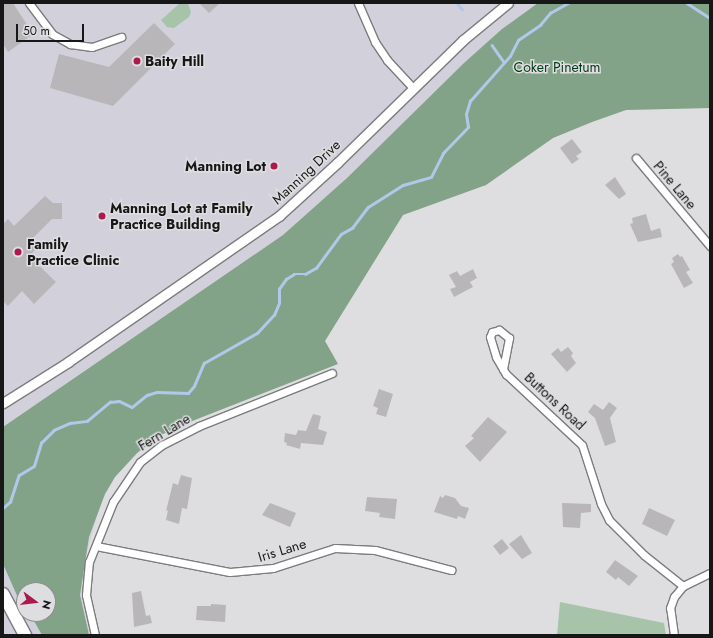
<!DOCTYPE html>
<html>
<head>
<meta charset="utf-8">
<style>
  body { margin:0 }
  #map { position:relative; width:713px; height:638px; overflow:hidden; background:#dedee1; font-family:Jost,sans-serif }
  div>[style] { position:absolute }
  .built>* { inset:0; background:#d2d1db }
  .green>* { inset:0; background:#a7c4ab }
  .forest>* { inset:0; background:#83a388 }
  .stream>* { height:2.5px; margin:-1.25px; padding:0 1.25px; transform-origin:1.25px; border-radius:1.25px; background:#b0c9ea }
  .building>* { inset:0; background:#b8b6b8 }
  .roads { filter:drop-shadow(1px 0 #7c7c7f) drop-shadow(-1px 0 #7c7c7f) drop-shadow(0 1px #7c7c7f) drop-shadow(0 -1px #7c7c7f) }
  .minor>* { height:7px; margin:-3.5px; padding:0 3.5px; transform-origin:3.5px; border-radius:3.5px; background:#fff }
  .tertiary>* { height:9px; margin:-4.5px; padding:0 4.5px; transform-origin:4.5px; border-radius:4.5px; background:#fff }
  .trunk>* { height:12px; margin:-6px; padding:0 6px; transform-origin:6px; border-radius:6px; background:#fff }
  .dots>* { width:11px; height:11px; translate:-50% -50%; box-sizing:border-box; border:2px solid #dedee1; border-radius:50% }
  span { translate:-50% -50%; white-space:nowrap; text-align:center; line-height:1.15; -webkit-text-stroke:3px #dedee1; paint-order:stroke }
  .poi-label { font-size:14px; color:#171717; font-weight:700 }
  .left { translate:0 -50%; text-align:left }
  .right { translate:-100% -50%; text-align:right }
  .park-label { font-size:14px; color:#013914 }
  .street-label { font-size:14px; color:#171717 }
  .frame { position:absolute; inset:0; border:4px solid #171717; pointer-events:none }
  .north { position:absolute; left:16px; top:582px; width:40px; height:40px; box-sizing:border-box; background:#dedee1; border:1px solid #8e8e90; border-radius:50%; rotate:105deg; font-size:11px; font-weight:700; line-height:16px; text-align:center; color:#171717 }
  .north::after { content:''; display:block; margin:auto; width:14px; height:18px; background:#ac1a4b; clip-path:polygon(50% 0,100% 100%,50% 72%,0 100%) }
  .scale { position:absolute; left:16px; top:24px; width:68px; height:18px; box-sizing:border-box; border:2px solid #171717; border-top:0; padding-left:5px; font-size:12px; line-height:14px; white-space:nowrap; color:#171717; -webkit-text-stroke:3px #dedee1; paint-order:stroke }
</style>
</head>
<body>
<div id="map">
  <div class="built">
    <i style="clip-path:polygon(evenodd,3px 3px,710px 3px,710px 108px,626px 110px,592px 122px,553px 138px,486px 185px,403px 215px,325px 341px,338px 364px,172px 429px,143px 448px,115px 477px,101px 502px,85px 559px,84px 593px,93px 635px,3px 635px,3px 3px,24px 590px,48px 590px,48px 614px,24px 614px,24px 590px)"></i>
  </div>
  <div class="green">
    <i style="clip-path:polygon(180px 3px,188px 4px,191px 12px,189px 17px,174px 28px,167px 27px,161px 20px)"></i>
    <i style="clip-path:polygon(560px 602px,664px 623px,666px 635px,557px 635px)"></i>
  </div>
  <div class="forest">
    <i style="clip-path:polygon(538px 3px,710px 3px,710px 108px,626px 110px,592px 122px,553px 138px,486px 185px,403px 215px,325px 341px,338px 364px,182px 425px,161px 435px,137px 453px,115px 477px,105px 494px,89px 537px,80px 595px,89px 635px,42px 635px,30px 614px,48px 614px,48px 590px,24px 590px,24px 604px,19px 600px,3px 564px,3px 427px,283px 235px,347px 178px,464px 63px,502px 29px)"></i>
  </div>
  <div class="stream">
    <i style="left:457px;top:3px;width:8px;rotate:50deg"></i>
    <i style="left:687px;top:3px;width:27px;rotate:33deg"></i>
    <i style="left:492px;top:45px;width:21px;rotate:55deg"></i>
    <i style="left:3px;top:508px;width:9px;rotate:-41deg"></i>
    <i style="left:10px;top:502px;width:28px;rotate:-72deg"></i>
    <i style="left:19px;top:475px;width:17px;rotate:-31deg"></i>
    <i style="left:34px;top:466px;width:24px;rotate:-73deg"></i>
    <i style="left:41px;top:443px;width:18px;rotate:-45deg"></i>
    <i style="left:54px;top:430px;width:17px;rotate:-24deg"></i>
    <i style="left:70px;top:423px;width:17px;rotate:-7deg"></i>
    <i style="left:87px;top:421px;width:30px;rotate:-40deg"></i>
    <i style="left:110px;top:402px;width:9px;rotate:-6deg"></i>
    <i style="left:119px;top:401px;width:14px;rotate:25deg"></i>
    <i style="left:132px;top:407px;width:19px;rotate:-39deg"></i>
    <i style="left:147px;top:395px;width:10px;rotate:-17deg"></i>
    <i style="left:157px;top:392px;width:31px;rotate:2deg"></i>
    <i style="left:188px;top:393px;width:9px;rotate:-49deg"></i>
    <i style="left:194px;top:386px;width:25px;rotate:-67deg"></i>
    <i style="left:204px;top:363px;width:61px;rotate:-29.5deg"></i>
    <i style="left:257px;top:333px;width:25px;rotate:-47deg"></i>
    <i style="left:274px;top:315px;width:13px;rotate:-67deg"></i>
    <i style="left:279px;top:303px;width:14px;rotate:-90deg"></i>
    <i style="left:279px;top:289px;width:12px;rotate:-55deg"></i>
    <i style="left:286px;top:279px;width:9px;rotate:-32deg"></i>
    <i style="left:294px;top:274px;width:11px"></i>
    <i style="left:305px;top:274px;width:13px;rotate:-29deg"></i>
    <i style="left:316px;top:268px;width:42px;rotate:-53.7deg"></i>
    <i style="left:341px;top:234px;width:13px;rotate:-29deg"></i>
    <i style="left:352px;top:228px;width:26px;rotate:-53deg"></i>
    <i style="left:368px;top:207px;width:41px;rotate:-32.2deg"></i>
    <i style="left:403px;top:185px;width:29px;rotate:-16deg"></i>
    <i style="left:431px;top:177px;width:27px;rotate:-63deg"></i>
    <i style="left:443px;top:153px;width:36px;rotate:-46deg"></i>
    <i style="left:468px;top:127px;width:13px;rotate:-99deg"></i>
    <i style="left:466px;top:114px;width:14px;rotate:-73deg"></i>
    <i style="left:470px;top:101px;width:60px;rotate:-48.4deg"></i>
    <i style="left:510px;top:56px;width:18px;rotate:-63deg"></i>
    <i style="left:518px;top:40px;width:27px;rotate:-34deg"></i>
    <i style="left:540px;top:25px;width:16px;rotate:-50deg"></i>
    <i style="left:550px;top:13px;width:21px;rotate:-29deg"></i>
  </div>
  <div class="building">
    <i style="clip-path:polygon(3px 3px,13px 3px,33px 34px,8px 52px,3px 44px)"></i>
    <i style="clip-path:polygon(199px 3px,220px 3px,209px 13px)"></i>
    <i style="clip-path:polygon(154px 23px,175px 44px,113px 106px,50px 88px,59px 54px,109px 67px)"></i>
    <i style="clip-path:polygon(572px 139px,582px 152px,576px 156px,579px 159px,572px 164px,560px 148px)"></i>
    <i style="clip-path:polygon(615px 177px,626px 194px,619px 199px,605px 185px)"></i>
    <i style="clip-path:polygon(45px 196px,53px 203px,62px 203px,62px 219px,52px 219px,29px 242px,37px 248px,29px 256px,56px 282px,34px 304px,22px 291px,8px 306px,3px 301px,3px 224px,8px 219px,14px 226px)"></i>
    <i style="clip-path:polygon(646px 214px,651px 231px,660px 228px,662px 237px,638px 242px,630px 224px,633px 223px,632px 218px)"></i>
    <i style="clip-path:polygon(678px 254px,680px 257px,682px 256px,690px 270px,686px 272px,693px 283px,684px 288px,671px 264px,674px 262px,672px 258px)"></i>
    <i style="clip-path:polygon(473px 269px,477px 278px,470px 282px,473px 287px,454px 297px,450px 289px,456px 287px,449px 275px,457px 271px,460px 276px)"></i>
    <i style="clip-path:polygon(568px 347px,573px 353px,571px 356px,576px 363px,567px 372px,551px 354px,558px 348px,561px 352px)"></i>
    <i style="clip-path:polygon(379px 389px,393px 394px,386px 417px,376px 414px,378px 408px,373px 406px)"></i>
    <i style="clip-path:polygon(609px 402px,617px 408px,610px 418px,616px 442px,605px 446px,595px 418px,588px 412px,594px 404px,603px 410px)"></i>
    <i style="clip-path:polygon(313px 414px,321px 416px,318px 429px,327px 432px,323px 445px,301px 443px,300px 449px,286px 445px,287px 443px,284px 442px,285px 433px,296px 435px,298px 430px,306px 431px)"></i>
    <i style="clip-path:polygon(488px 417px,507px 432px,480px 462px,465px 446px,474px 438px,471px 436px)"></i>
    <i style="clip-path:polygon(181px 475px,192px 478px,187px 509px,182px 508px,179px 524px,166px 520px,168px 510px,166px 511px,173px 483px,178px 485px)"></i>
    <i style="clip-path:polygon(445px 495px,455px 498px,461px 506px,469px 508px,465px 519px,458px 516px,457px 519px,434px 512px,440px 496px,443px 498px)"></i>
    <i style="clip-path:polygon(367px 497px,397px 499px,395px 519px,379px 517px,380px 513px,365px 511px)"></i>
    <i style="clip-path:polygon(270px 503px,296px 513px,290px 527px,262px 515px)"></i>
    <i style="clip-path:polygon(562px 503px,591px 504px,591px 512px,581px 513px,580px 528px,563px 527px)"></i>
    <i style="clip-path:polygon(649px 508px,675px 520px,667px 536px,642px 524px)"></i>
    <i style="clip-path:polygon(521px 535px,532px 553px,522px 559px,509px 544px)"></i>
    <i style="clip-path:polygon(502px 539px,509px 548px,500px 555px,493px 546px)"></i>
    <i style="clip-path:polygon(615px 560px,638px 576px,629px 586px,618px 577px,616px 580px,606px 572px)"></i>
    <i style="clip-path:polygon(141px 591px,146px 616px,150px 615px,152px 623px,134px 627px,132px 593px)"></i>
    <i style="clip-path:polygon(211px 604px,226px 605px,225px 622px,196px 620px,197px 606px,211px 606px)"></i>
  </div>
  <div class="roads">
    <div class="minor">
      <i style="left:29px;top:3px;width:39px;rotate:53deg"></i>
      <i style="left:52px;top:34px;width:21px;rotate:29deg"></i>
      <i style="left:70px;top:44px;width:22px;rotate:8deg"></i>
      <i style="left:92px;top:47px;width:31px;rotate:-19deg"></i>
      <i style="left:358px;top:3px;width:43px;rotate:66.4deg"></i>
      <i style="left:375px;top:42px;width:22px;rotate:56deg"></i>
      <i style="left:387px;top:60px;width:38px;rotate:47deg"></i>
      <i style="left:636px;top:158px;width:115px;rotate:49.9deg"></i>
      <i style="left:503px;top:369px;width:32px;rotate:-79deg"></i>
      <i style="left:509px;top:338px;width:13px;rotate:-141deg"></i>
      <i style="left:499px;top:330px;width:7px;rotate:164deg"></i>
      <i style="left:492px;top:332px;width:5px;rotate:112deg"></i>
      <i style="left:490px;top:337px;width:21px;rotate:73deg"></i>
      <i style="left:496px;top:357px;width:20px;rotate:60deg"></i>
      <i style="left:506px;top:374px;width:104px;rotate:43.1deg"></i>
      <i style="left:582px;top:445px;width:62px;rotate:72.1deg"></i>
      <i style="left:601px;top:504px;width:18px;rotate:63deg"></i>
      <i style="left:609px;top:520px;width:49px;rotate:45deg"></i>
      <i style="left:644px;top:555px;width:50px;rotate:38.5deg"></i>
      <i style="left:96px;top:546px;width:136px;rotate:11deg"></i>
      <i style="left:230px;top:572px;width:43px;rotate:-5.3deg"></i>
      <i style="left:273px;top:568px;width:65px;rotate:-17.9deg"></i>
      <i style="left:335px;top:548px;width:40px;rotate:2.9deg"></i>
      <i style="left:375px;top:550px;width:79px;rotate:14.7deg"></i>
      <i style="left:95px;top:635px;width:41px;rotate:-102.7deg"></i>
      <i style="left:86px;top:595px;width:33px;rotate:-85deg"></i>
      <i style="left:89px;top:562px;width:65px;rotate:-68.2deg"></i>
      <i style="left:113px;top:502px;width:48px;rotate:-56deg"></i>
      <i style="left:140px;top:462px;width:28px;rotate:-38deg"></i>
      <i style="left:162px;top:445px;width:42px;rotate:-27.2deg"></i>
      <i style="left:199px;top:426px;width:143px;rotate:-21.7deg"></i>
      <i style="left:674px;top:635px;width:27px;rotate:-98deg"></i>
      <i style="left:670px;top:608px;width:12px;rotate:-70deg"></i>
      <i style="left:674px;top:597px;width:14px;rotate:-51deg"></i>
      <i style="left:683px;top:586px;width:30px;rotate:-26deg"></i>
    </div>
    <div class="tertiary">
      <i style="left:3px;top:403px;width:77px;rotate:-32.2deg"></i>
      <i style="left:68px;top:362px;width:257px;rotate:-34.7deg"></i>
      <i style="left:279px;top:216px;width:79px;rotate:-42.4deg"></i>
      <i style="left:337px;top:163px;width:176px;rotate:-44.3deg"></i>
      <i style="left:463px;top:40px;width:58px;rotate:-39.4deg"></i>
    </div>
    <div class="trunk">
      <i style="left:3px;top:594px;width:47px;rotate:61.8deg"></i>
    </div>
  </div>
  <div class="dots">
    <i style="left:137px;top:61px;background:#ac1a4b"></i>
    <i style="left:274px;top:166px;background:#ac1a4b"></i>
    <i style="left:102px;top:216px;background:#ac1a4b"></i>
    <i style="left:18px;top:252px;background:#ac1a4b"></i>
  </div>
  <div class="poi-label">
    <span class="left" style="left:145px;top:61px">Baity Hill</span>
    <span class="right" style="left:266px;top:166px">Manning Lot</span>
    <span class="left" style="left:110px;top:216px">Manning Lot at Family<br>Practice Building</span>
    <span class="left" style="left:27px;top:252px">Family<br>Practice Clinic</span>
  </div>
  <div class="park-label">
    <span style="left:557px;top:67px">Coker Pinetum</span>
  </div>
  <div class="street-label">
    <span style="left:306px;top:172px;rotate:-43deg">Manning Drive</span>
    <span style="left:675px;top:185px;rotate:50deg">Pine Lane</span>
    <span style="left:555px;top:401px;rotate:43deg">Buttons Road</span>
    <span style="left:164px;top:432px;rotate:-31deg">Fern Lane</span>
    <span style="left:282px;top:550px;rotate:-17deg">Iris Lane</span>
  </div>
  <div class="frame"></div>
  <div class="north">N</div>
  <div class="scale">50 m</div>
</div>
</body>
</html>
